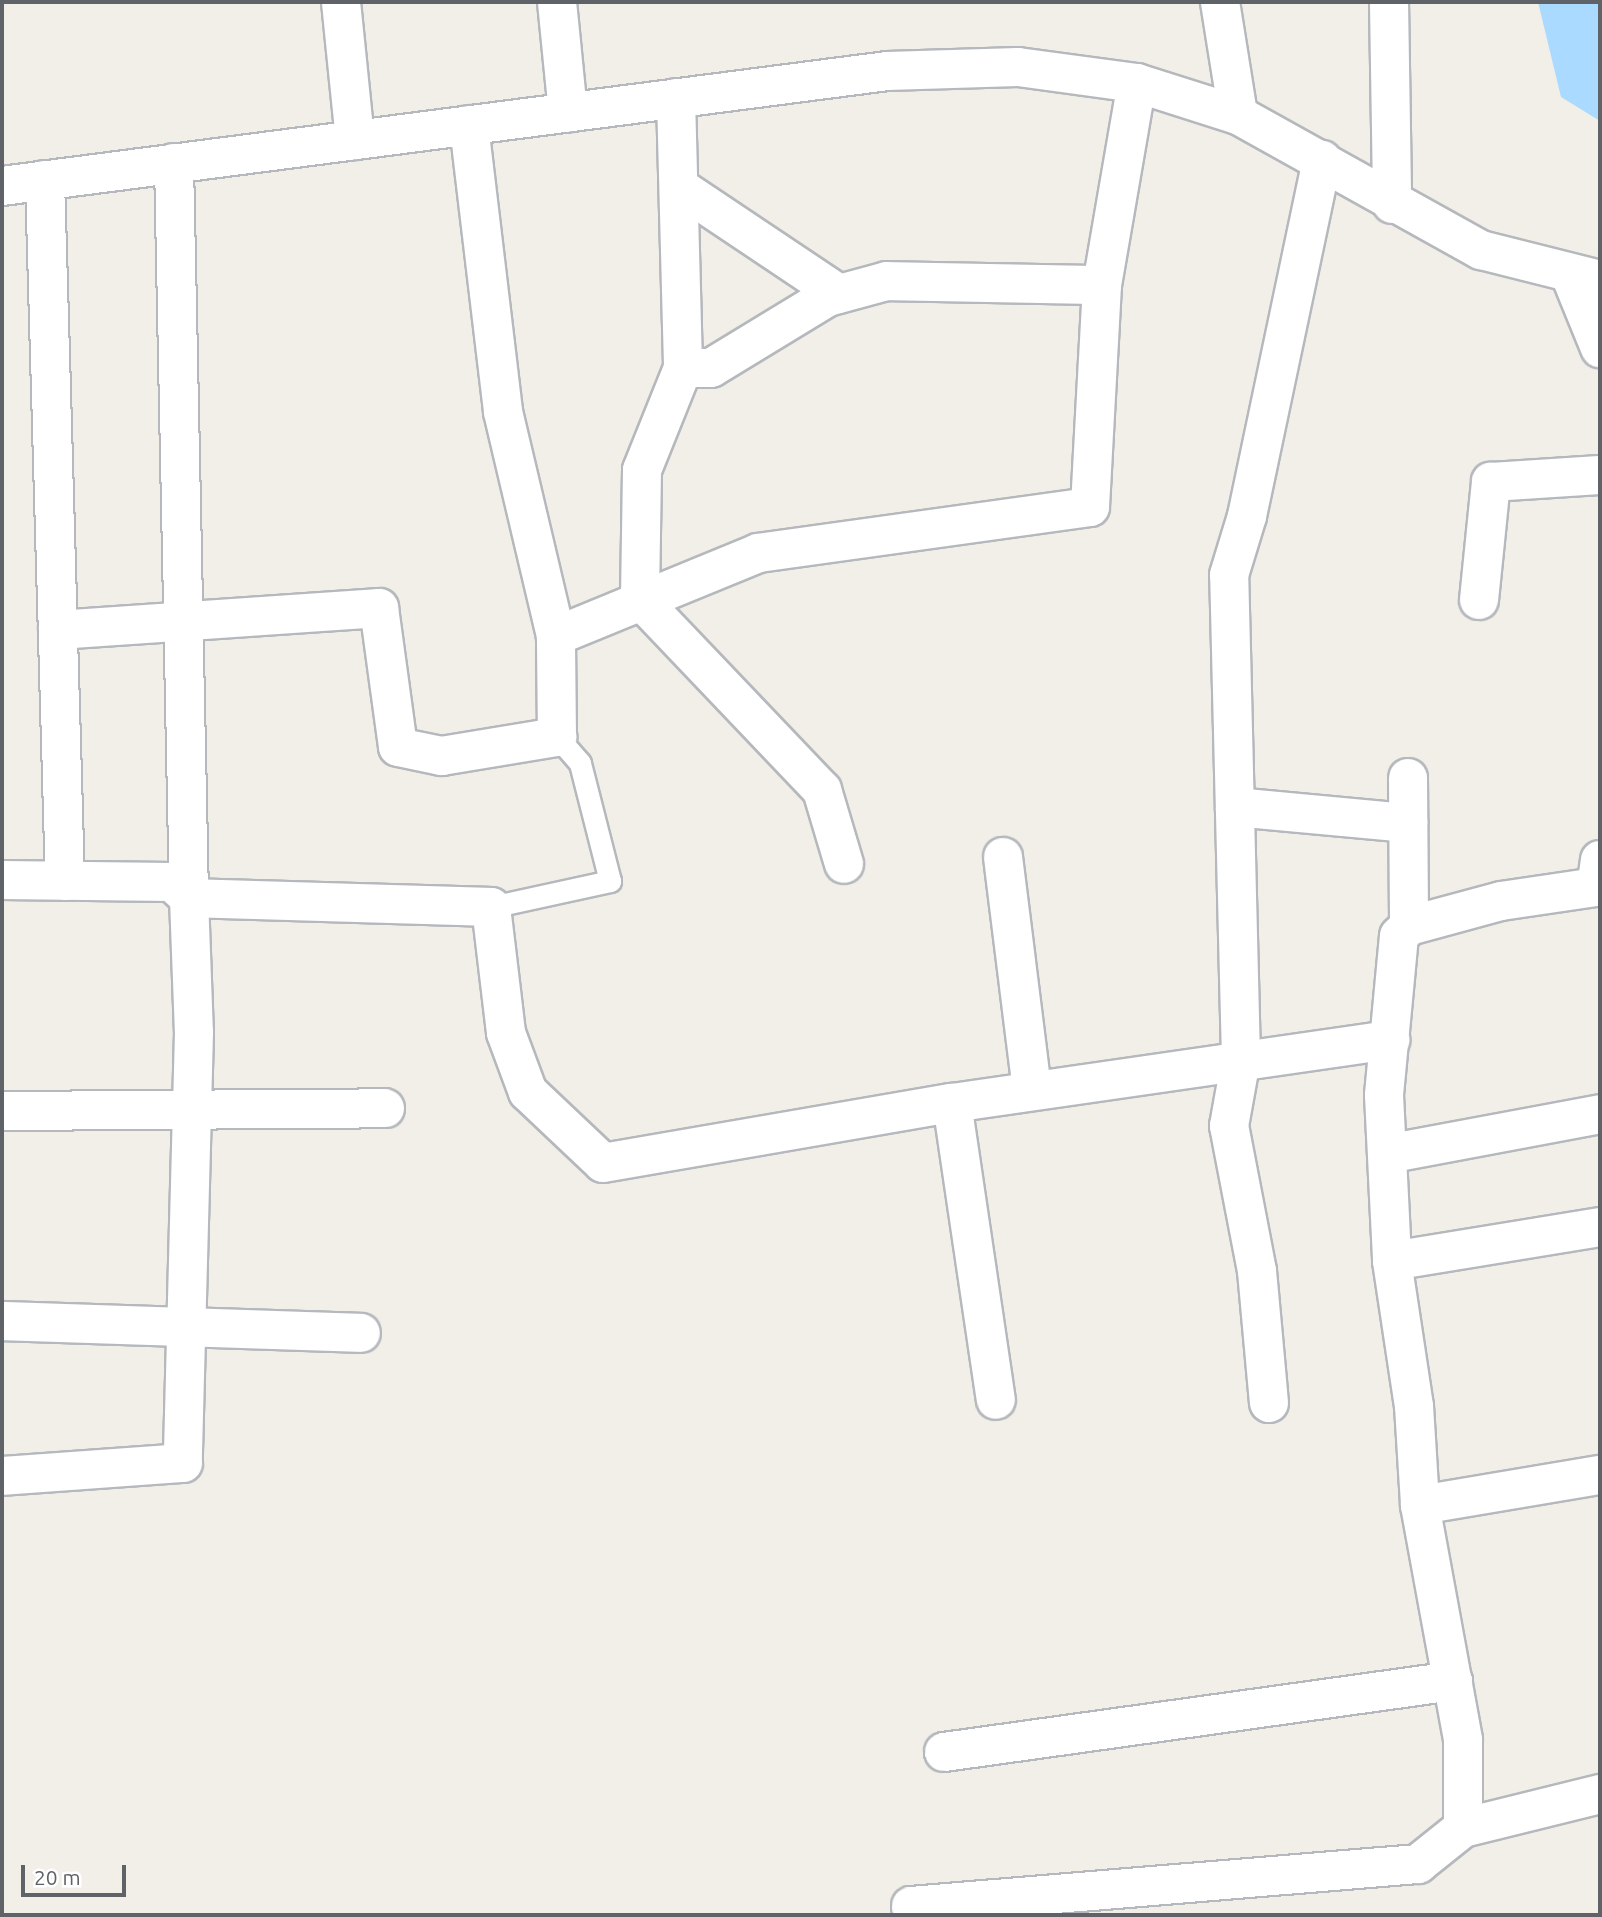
<!DOCTYPE html>
<html>
<head>
<meta charset="utf-8">
<style>
  body { margin:0 }
  #map { position:relative; width:1602px; height:1917px; overflow:hidden; background:#f1efe8; font-family:Ubuntu,sans-serif }
  div>[style] { position:absolute }
  .water>* { inset:0; background:#aadaff }
  .roads { filter:drop-shadow(2px 0 #b5b8bc) drop-shadow(-2px 0 #b5b8bc) drop-shadow(0 2px #b5b8bc) drop-shadow(0 -2px #b5b8bc) }
  .lane>* { height:21px; margin:-10.5px; padding:0 10.5px; transform-origin:10.5px; border-radius:10.5px; background:#fff }
  .street>* { height:38px; margin:-19px; padding:0 19px; transform-origin:19px; border-radius:19px; background:#fff }
  .secondary>* { height:38px; margin:-19px; padding:0 19px; transform-origin:19px; border-radius:19px; background:#fff }
  span { translate:-50% -50%; white-space:nowrap; text-align:center; line-height:1.15; -webkit-text-stroke:6px #fff; paint-order:stroke }
  .frame { position:absolute; inset:0; border:4px solid #5f6368; pointer-events:none }
  .scale { position:absolute; left:21px; top:1865px; width:105px; height:32px; box-sizing:border-box; border:4px solid #5f6368; border-top:0; padding-left:9px; font-size:21px; line-height:24px; white-space:nowrap; color:#5f6368; -webkit-text-stroke:5px #fff; paint-order:stroke }
</style>
</head>
<body>
<div id="map">
  <div class="water">
    <i style="clip-path:polygon(1538px 2px,1600px 2px,1600px 121px,1561px 97px)"></i>
  </div>
  <div class="roads">
    <div class="lane">
      <i style="left:491px;top:907px;width:122px;rotate:-12.3deg"></i>
      <i style="left:610px;top:881px;width:122px;rotate:-104.3deg"></i>
      <i style="left:580px;top:763px;width:35px;rotate:-131deg"></i>
    </div>
    <div class="street">
      <i style="left:341px;top:2px;width:139px;rotate:84.2deg"></i>
      <i style="left:557px;top:2px;width:111px;rotate:84.3deg"></i>
      <i style="left:1220px;top:2px;width:114px;rotate:80.9deg"></i>
      <i style="left:1389px;top:2px;width:202px;rotate:89.1deg"></i>
      <i style="left:676px;top:98px;width:270px;rotate:88.5deg"></i>
      <i style="left:683px;top:368px;width:110px;rotate:111.9deg"></i>
      <i style="left:642px;top:470px;width:129px;rotate:90.9deg"></i>
      <i style="left:640px;top:599px;width:264px;rotate:46.4deg"></i>
      <i style="left:822px;top:790px;width:77px;rotate:73.4deg"></i>
      <i style="left:174px;top:163px;width:735px;rotate:88.83deg"></i>
      <i style="left:189px;top:898px;width:302px;rotate:1.7deg"></i>
      <i style="left:491px;top:907px;width:127px;rotate:83.2deg"></i>
      <i style="left:506px;top:1033px;width:63px;rotate:69.6deg"></i>
      <i style="left:528px;top:1092px;width:103px;rotate:43.4deg"></i>
      <i style="left:603px;top:1163px;width:354px;rotate:-9.8deg"></i>
      <i style="left:952px;top:1103px;width:443px;rotate:-8.2deg"></i>
      <i style="left:45px;top:180px;width:701px;rotate:88.37deg"></i>
      <i style="left:679px;top:187px;width:192px;rotate:33.8deg"></i>
      <i style="left:1571px;top:277px;width:77px;rotate:67.8deg"></i>
      <i style="left:683px;top:368px;width:28px"></i>
      <i style="left:711px;top:368px;width:137px;rotate:-31.3deg"></i>
      <i style="left:828px;top:297px;width:61px;rotate:-15.2deg"></i>
      <i style="left:887px;top:281px;width:215px;rotate:1.1deg"></i>
      <i style="left:1479px;top:600px;width:119px;rotate:-84.2deg"></i>
      <i style="left:1491px;top:482px;width:109px;rotate:-3.7deg"></i>
      <i style="left:58px;top:630px;width:322px;rotate:-3.9deg"></i>
      <i style="left:379px;top:608px;width:140px;rotate:82.2deg"></i>
      <i style="left:398px;top:747px;width:45px;rotate:11.6deg"></i>
      <i style="left:442px;top:756px;width:117px;rotate:-9.4deg"></i>
      <i style="left:557px;top:737px;width:101px;rotate:-90.6deg"></i>
      <i style="left:556px;top:636px;width:231px;rotate:-103.3deg"></i>
      <i style="left:503px;top:411px;width:288px;rotate:-96.8deg"></i>
      <i style="left:556px;top:636px;width:218px;rotate:-22.3deg"></i>
      <i style="left:758px;top:553px;width:335px;rotate:-7.9deg"></i>
      <i style="left:1090px;top:507px;width:222px;rotate:-86.9deg"></i>
      <i style="left:1102px;top:285px;width:205px;rotate:-80.2deg"></i>
      <i style="left:1408px;top:778px;width:148px;rotate:89.6deg"></i>
      <i style="left:1235px;top:807px;width:174px;rotate:5.3deg"></i>
      <i style="left:1003px;top:857px;width:235px;rotate:82.9deg"></i>
      <i style="left:1600px;top:860px;width:27px;rotate:98deg"></i>
      <i style="left:1596px;top:887px;width:96px;rotate:171.6deg"></i>
      <i style="left:1501px;top:901px;width:95px;rotate:164.8deg"></i>
      <i style="left:1409px;top:926px;width:14px;rotate:135deg"></i>
      <i style="left:1399px;top:936px;width:160px;rotate:95.4deg"></i>
      <i style="left:1384px;top:1095px;width:166px;rotate:87.2deg"></i>
      <i style="left:1392px;top:1261px;width:147px;rotate:81.4deg"></i>
      <i style="left:1414px;top:1406px;width:99px;rotate:86.5deg"></i>
      <i style="left:1420px;top:1505px;width:239px;rotate:79.6deg"></i>
      <i style="left:1463px;top:1740px;width:88px;rotate:90deg"></i>
      <i style="left:1463px;top:1828px;width:141px;rotate:-13.9deg"></i>
      <i style="left:2px;top:880px;width:170px;rotate:0.7deg"></i>
      <i style="left:172px;top:882px;width:23px;rotate:43deg"></i>
      <i style="left:189px;top:898px;width:134px;rotate:87.9deg"></i>
      <i style="left:194px;top:1032px;width:431px;rotate:91.5deg"></i>
      <i style="left:183px;top:1463px;width:181px;rotate:175.9deg"></i>
      <i style="left:952px;top:1103px;width:300px;rotate:81.6deg"></i>
      <i style="left:2px;top:1111px;width:383px;rotate:-0.4deg"></i>
      <i style="left:1387px;top:1154px;width:217px;rotate:-10.6deg"></i>
      <i style="left:1392px;top:1261px;width:211px;rotate:-9.3deg"></i>
      <i style="left:2px;top:1321px;width:359px;rotate:1.9deg"></i>
      <i style="left:1269px;top:1403px;width:133px;rotate:-95.2deg"></i>
      <i style="left:1257px;top:1271px;width:148px;rotate:-100.9deg"></i>
      <i style="left:1229px;top:1126px;width:68px;rotate:-79.8deg"></i>
      <i style="left:1241px;top:1059px;width:484px;rotate:-91.4deg"></i>
      <i style="left:1229px;top:575px;width:62px;rotate:-73deg"></i>
      <i style="left:1247px;top:516px;width:364px;rotate:-78.1deg"></i>
      <i style="left:1420px;top:1505px;width:182px;rotate:-9.5deg"></i>
      <i style="left:944px;top:1752px;width:514px;rotate:-7.94deg"></i>
      <i style="left:911px;top:1906px;width:509px;rotate:-4.74deg"></i>
      <i style="left:1418px;top:1864px;width:58px;rotate:-38.7deg"></i>
    </div>
    <div class="secondary">
      <i style="left:2px;top:186px;width:892px;rotate:-7.4deg"></i>
      <i style="left:887px;top:71px;width:131px;rotate:-1.7deg"></i>
      <i style="left:1018px;top:67px;width:120px;rotate:7.7deg"></i>
      <i style="left:1137px;top:83px;width:106px;rotate:17.6deg"></i>
      <i style="left:1238px;top:115px;width:278px;rotate:29.1deg"></i>
      <i style="left:1481px;top:250px;width:123px;rotate:14.1deg"></i>
    </div>
  </div>
  <div class="frame"></div>
  <div class="scale">20 m</div>
</div>
</body>
</html>
